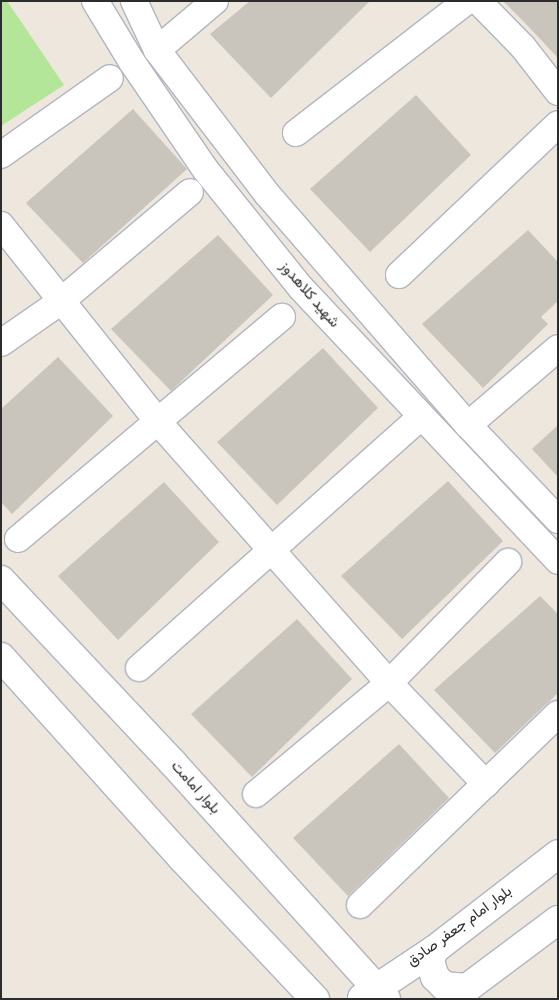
<!DOCTYPE html>
<html>
<head>
<meta charset="utf-8">
<style>
  body { margin:0 }
  #map { position:relative; width:559px; height:1000px; overflow:hidden; background:#eee7de; font-family:Overpass,Vazirmatn,sans-serif }
  div>[style] { position:absolute }
  .green>* { inset:0; background:#b4e699 }
  .building>* { inset:0; background:#c9c5bd }
  .roads { filter:drop-shadow(1px 0 #b2b5c0) drop-shadow(-1px 0 #b2b5c0) drop-shadow(0 1px #b2b5c0) drop-shadow(0 -1px #b2b5c0) }
  .street>* { height:26px; margin:-13px; padding:0 13px; transform-origin:13px; border-radius:13px; background:#fff }
  .secondary>* { height:28px; margin:-14px; padding:0 14px; transform-origin:14px; border-radius:14px; background:#fff }
  span { translate:-50% -50%; white-space:nowrap; text-align:center; line-height:1.15; -webkit-text-stroke:4.5px #fff; paint-order:stroke }
  .street-label { font-size:15px; color:#2c2c2c }
  .frame { position:absolute; inset:0; border:2px solid #2c2c2c; pointer-events:none }
</style>
</head>
<body>
<div id="map">
  <div class="green">
    <i style="clip-path:polygon(1px 1px,7px 1px,64px 85px,1px 126px)"></i>
  </div>
  <div class="building">
    <i style="clip-path:polygon(250px 1px,370px 1px,271px 98px,210px 34px)"></i>
    <i style="clip-path:polygon(503px 1px,558px 1px,558px 58px,526px 24px)"></i>
    <i style="clip-path:polygon(416px 95px,471px 155px,370px 252px,310px 189px)"></i>
    <i style="clip-path:polygon(133px 109px,187px 169px,83px 263px,26px 203px)"></i>
    <i style="clip-path:polygon(528px 230px,558px 262px,558px 301px,541px 317px,548px 324px,483px 388px,422px 324px)"></i>
    <i style="clip-path:polygon(218px 235px,273px 295px,171px 391px,111px 329px)"></i>
    <i style="clip-path:polygon(323px 348px,378px 408px,277px 505px,217px 442px)"></i>
    <i style="clip-path:polygon(58px 357px,113px 416px,12px 514px,1px 502px,1px 409px)"></i>
    <i style="clip-path:polygon(558px 425px,558px 477px,532px 449px)"></i>
    <i style="clip-path:polygon(448px 481px,503px 541px,402px 639px,341px 576px)"></i>
    <i style="clip-path:polygon(164px 482px,219px 542px,118px 640px,58px 576px)"></i>
    <i style="clip-path:polygon(540px 596px,558px 614px,558px 693px,495px 753px,434px 690px)"></i>
    <i style="clip-path:polygon(297px 619px,352px 679px,252px 777px,191px 714px)"></i>
    <i style="clip-path:polygon(399px 744px,449px 798px,348px 896px,293px 838px)"></i>
  </div>
  <div class="roads">
    <div class="street">
      <i style="left:95px;top:1px;width:71px;rotate:58.8deg"></i>
      <i style="left:132px;top:62px;width:130px;rotate:55.7deg"></i>
      <i style="left:205px;top:169px;width:153px;rotate:51.1deg"></i>
      <i style="left:301px;top:288px;width:375px;rotate:46.7deg"></i>
      <i style="left:134px;top:1px;width:54px;rotate:64.9deg"></i>
      <i style="left:157px;top:50px;width:181px;rotate:52.6deg"></i>
      <i style="left:267px;top:194px;width:306px;rotate:49deg"></i>
      <i style="left:468px;top:425px;width:131px;rotate:46.5deg"></i>
      <i style="left:478px;top:1px;width:64px;rotate:45.6deg"></i>
      <i style="left:523px;top:47px;width:57px;rotate:52.1deg"></i>
      <i style="left:157px;top:50px;width:76px;rotate:-40.2deg"></i>
      <i style="left:296px;top:133px;width:216px;rotate:-37.7deg"></i>
      <i style="left:1px;top:155px;width:133px;rotate:-35.2deg"></i>
      <i style="left:1px;top:225px;width:253px;rotate:51.4deg"></i>
      <i style="left:159px;top:423px;width:347px;rotate:48.5deg"></i>
      <i style="left:389px;top:683px;width:140px;rotate:46.2deg"></i>
      <i style="left:399px;top:275px;width:219px;rotate:-43.5deg"></i>
      <i style="left:1px;top:343px;width:72px;rotate:-34.8deg"></i>
      <i style="left:60px;top:302px;width:170px;rotate:-40.2deg"></i>
      <i style="left:468px;top:425px;width:118px;rotate:-40.5deg"></i>
      <i style="left:18px;top:539px;width:345px;rotate:-40.1deg"></i>
      <i style="left:139px;top:668px;width:378px;rotate:-41.7deg"></i>
      <i style="left:256px;top:794px;width:173px;rotate:-39.8deg"></i>
      <i style="left:389px;top:683px;width:170px;rotate:-45.5deg"></i>
      <i style="left:360px;top:905px;width:275px;rotate:-44deg"></i>
    </div>
    <div class="secondary">
      <i style="left:1px;top:580px;width:250px;rotate:46.8deg"></i>
      <i style="left:172px;top:762px;width:319px;rotate:47.9deg"></i>
      <i style="left:1px;top:657px;width:270px;rotate:48deg"></i>
      <i style="left:182px;top:858px;width:194px;rotate:46.7deg"></i>
      <i style="left:434px;top:950px;width:12px;rotate:110deg"></i>
      <i style="left:430px;top:961px;width:17px;rotate:73deg"></i>
      <i style="left:435px;top:977px;width:13px;rotate:45deg"></i>
      <i style="left:444px;top:986px;width:23px;rotate:5deg"></i>
      <i style="left:362px;top:998px;width:87px;rotate:-33.7deg"></i>
      <i style="left:434px;top:950px;width:157px;rotate:-37.7deg"></i>
      <i style="left:461px;top:999px;width:13px;rotate:-61deg"></i>
      <i style="left:467px;top:988px;width:114px;rotate:-36.8deg"></i>
    </div>
  </div>
  <div class="street-label">
    <span style="left:309px;top:295px;rotate:49deg">شهید کلاهدوز</span>
    <span style="left:195px;top:788px;rotate:48deg">بلوار امامت</span>
    <span style="left:460px;top:927px;rotate:-36deg">بلوار امام جعفر صادق</span>
  </div>
  <div class="frame"></div>
</div>
</body>
</html>
